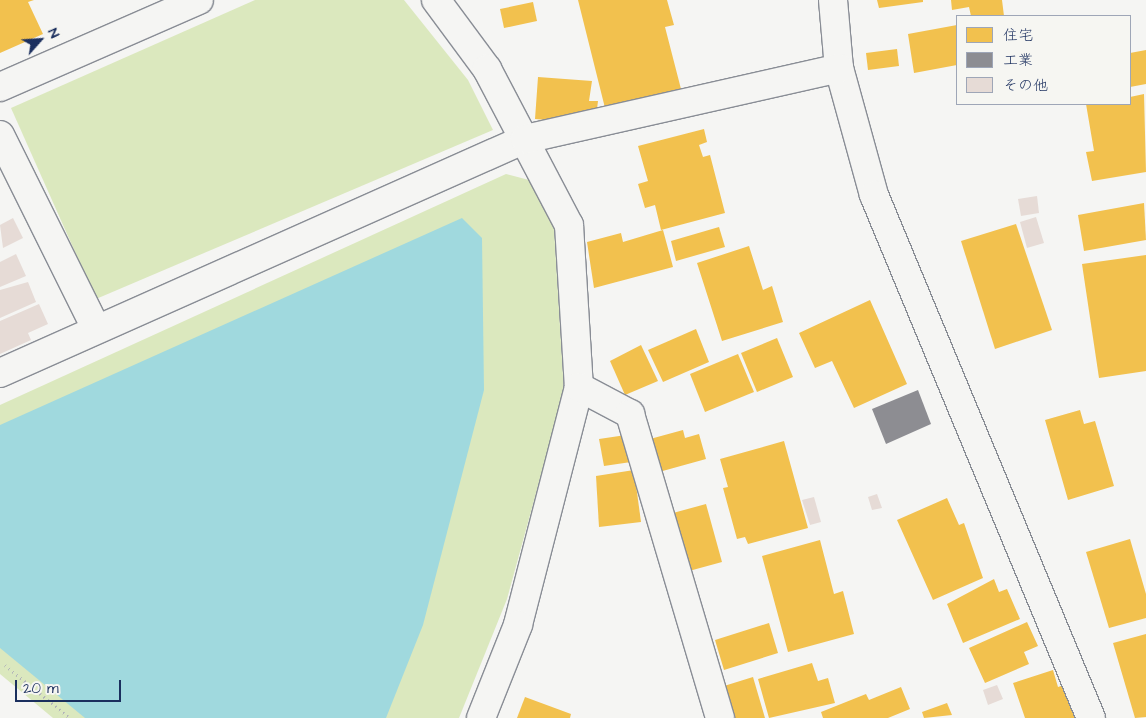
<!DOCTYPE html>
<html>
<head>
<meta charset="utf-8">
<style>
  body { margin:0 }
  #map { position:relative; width:1146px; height:718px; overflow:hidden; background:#f5f5f3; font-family:"Architects Daughter","Klee One",sans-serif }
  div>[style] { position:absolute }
  .green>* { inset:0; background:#dbe8be }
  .water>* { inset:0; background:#a0d9de }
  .homes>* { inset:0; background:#f2c14e }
  .industry>* { inset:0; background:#8d8d92 }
  .building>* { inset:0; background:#e6dbd6 }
  .path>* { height:3px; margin-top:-1.5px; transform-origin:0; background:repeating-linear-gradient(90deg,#b2b4b9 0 1px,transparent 0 5px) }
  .roads { filter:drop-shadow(1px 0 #898d95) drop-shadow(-1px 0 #898d95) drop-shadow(0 1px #898d95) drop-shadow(0 -1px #898d95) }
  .minor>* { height:28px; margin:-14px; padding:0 14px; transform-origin:14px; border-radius:14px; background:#f5f5f3 }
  span { translate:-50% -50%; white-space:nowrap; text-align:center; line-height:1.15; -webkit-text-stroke:5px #f6f6f2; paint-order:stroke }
  .legend { position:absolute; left:956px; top:15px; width:175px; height:90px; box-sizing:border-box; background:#f6f6f2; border:1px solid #9ea6b7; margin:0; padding:6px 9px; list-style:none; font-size:15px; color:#1b2f5e }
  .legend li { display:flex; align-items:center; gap:10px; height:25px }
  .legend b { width:25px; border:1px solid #9ea6b7 }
  .north { position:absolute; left:15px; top:15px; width:50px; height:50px; -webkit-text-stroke:4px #f6f6f2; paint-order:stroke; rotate:64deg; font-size:14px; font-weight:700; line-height:20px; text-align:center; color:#1b2f5e }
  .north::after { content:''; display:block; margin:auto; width:18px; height:22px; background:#1b2f5e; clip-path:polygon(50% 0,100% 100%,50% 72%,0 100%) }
  .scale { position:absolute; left:15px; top:680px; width:106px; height:22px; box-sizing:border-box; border:2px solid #1b2f5e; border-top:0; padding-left:6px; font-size:15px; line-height:18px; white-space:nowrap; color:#1b2f5e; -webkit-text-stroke:4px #f6f6f2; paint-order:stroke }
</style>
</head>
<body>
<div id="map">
  <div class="green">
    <i style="clip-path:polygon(255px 0,404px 0,468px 80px,493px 130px,96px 299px,11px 108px)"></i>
    <i style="clip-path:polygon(506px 174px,529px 180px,554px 228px,564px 391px,507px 599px,459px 718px,53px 718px,0 674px,0 405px)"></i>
  </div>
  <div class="water">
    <i style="clip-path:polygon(462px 218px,482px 238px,484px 390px,423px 625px,386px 718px,85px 718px,0 648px,0 425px)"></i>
  </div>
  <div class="homes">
    <i style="clip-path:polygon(0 0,34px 0,28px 2px,43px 34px,0 53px)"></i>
    <i style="clip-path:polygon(578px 0,667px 0,674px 25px,665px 27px,681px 89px,605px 108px)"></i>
    <i style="clip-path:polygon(877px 0,923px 0,923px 2px,879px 8px)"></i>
    <i style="clip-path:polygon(951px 0,1002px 0,1004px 16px,971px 16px,969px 7px,952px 10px)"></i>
    <i style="clip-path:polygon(533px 2px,537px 21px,504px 28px,500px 9px)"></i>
    <i style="clip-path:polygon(957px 25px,957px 65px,914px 73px,908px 34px)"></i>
    <i style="clip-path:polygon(897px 49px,899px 66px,868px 70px,866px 53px)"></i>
    <i style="clip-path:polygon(1146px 50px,1146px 84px,1130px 87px,1130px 53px)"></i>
    <i style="clip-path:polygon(538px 77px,592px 81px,589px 101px,598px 101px,596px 117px,571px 122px,535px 119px)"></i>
    <i style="clip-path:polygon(1144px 94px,1146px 172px,1092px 181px,1086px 152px,1094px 151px,1086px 104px,1130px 104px,1130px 97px)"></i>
    <i style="clip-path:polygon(704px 129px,707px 142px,699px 145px,703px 157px,710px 155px,725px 213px,661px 230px,655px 205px,645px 208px,638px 184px,648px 181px,638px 146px)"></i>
    <i style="clip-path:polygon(1144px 203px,1146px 240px,1084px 251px,1078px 215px)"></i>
    <i style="clip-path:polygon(1016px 224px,1052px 330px,995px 349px,961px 241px)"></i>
    <i style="clip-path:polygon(719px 227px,725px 247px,676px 261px,671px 241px)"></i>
    <i style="clip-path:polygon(663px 230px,673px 267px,594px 288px,587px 242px,621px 233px,623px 242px)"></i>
    <i style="clip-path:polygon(749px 246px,763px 290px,772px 286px,783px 322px,722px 341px,697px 263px)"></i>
    <i style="clip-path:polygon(1146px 255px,1146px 371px,1099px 378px,1082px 264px)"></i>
    <i style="clip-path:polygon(870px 300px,907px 384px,854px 408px,832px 361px,815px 368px,799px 333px)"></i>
    <i style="clip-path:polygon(696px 329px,709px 362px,663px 382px,648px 350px)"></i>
    <i style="clip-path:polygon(777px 338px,793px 377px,757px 392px,741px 353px)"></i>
    <i style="clip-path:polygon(641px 345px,658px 381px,625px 395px,610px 361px)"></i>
    <i style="clip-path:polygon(738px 354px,754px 392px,705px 412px,690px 374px)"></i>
    <i style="clip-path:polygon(1080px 410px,1084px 424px,1095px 421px,1114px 486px,1068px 500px,1045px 420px)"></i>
    <i style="clip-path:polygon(683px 430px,685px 438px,699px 434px,706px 459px,659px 472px,650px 439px)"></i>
    <i style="clip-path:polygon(626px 435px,631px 462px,604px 466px,599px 439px)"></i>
    <i style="clip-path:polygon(784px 441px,808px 528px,748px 544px,745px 537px,737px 539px,723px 488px,728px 487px,720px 459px)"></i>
    <i style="clip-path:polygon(634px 470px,641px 522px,599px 527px,596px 476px)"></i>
    <i style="clip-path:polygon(947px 498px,959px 525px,964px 523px,983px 578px,933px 600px,897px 520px)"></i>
    <i style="clip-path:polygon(706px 504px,722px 562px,689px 571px,673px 513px)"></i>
    <i style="clip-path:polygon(1130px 539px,1146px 594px,1146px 618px,1109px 628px,1086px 552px)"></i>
    <i style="clip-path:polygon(820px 540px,834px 594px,843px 591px,854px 634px,788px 652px,762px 556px)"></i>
    <i style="clip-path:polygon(994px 579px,999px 592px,1007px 589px,1020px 619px,963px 643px,947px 604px)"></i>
    <i style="clip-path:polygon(1027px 622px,1038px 646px,1024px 652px,1029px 664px,985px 683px,969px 648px)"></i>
    <i style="clip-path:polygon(769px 623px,778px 653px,724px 670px,715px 640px)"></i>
    <i style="clip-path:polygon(1146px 634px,1146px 717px,1135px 718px,1113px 643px)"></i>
    <i style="clip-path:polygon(812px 663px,818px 681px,828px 678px,835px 703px,769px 718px,758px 679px)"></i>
    <i style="clip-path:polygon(1053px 670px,1058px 687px,1064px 685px,1075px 718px,1025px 718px,1013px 683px)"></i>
    <i style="clip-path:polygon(753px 677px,765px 718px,733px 718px,724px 686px)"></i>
    <i style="clip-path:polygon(901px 687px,910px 709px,888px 718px,823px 718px,821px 712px,866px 694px,869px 700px)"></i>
    <i style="clip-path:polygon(525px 697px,571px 714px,570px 718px,517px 718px)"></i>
    <i style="clip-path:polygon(947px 703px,952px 715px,924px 718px,922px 712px)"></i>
  </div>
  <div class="industry">
    <i style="clip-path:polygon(918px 390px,931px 424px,886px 444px,872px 409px)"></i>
  </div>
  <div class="building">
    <i style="clip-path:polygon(1037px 196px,1039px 213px,1021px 216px,1018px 199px)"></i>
    <i style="clip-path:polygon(1036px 217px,1044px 243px,1027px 248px,1020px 222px)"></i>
    <i style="clip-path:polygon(13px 218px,23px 238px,3px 248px,0 225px)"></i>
    <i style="clip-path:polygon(16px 254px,26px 276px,0 287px,0 262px)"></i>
    <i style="clip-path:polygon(28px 282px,36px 302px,0 318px,0 290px)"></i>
    <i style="clip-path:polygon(39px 304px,48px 324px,28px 333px,31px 340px,0 354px,0 321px)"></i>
    <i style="clip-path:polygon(877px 494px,882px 508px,872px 510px,868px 497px)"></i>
    <i style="clip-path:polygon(814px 497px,821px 522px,810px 525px,802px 500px)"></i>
    <i style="clip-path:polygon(997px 685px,1003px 699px,988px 705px,983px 690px)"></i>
  </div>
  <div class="path">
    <i style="left:5px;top:665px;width:84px;rotate:39.2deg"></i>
  </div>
  <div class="roads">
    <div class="minor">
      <i style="left:436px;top:0;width:86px;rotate:53.5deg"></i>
      <i style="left:487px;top:69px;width:176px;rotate:62.3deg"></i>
      <i style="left:569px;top:225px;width:162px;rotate:86.5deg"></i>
      <i style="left:579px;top:387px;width:246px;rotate:104.4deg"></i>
      <i style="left:518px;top:625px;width:100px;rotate:111.7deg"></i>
      <i style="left:833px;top:0;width:68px;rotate:85deg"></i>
      <i style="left:839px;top:68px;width:132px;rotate:74.6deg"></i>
      <i style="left:874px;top:195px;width:566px;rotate:67.47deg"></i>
      <i style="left:0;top:87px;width:217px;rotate:-23.6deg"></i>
      <i style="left:0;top:135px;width:216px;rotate:63.6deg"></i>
      <i style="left:0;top:373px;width:575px;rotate:-24.02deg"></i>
      <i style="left:525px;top:139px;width:322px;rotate:-12.7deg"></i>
      <i style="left:579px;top:387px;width:58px;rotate:27.9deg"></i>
      <i style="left:630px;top:414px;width:317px;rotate:73.5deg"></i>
    </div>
  </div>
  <ul class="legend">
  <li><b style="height:14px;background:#f2c14e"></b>住宅</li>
  <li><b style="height:14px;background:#8d8d92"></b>工業</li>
  <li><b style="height:14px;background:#e6dbd6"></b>その他</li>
  </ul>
  <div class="north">N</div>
  <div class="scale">20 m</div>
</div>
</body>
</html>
